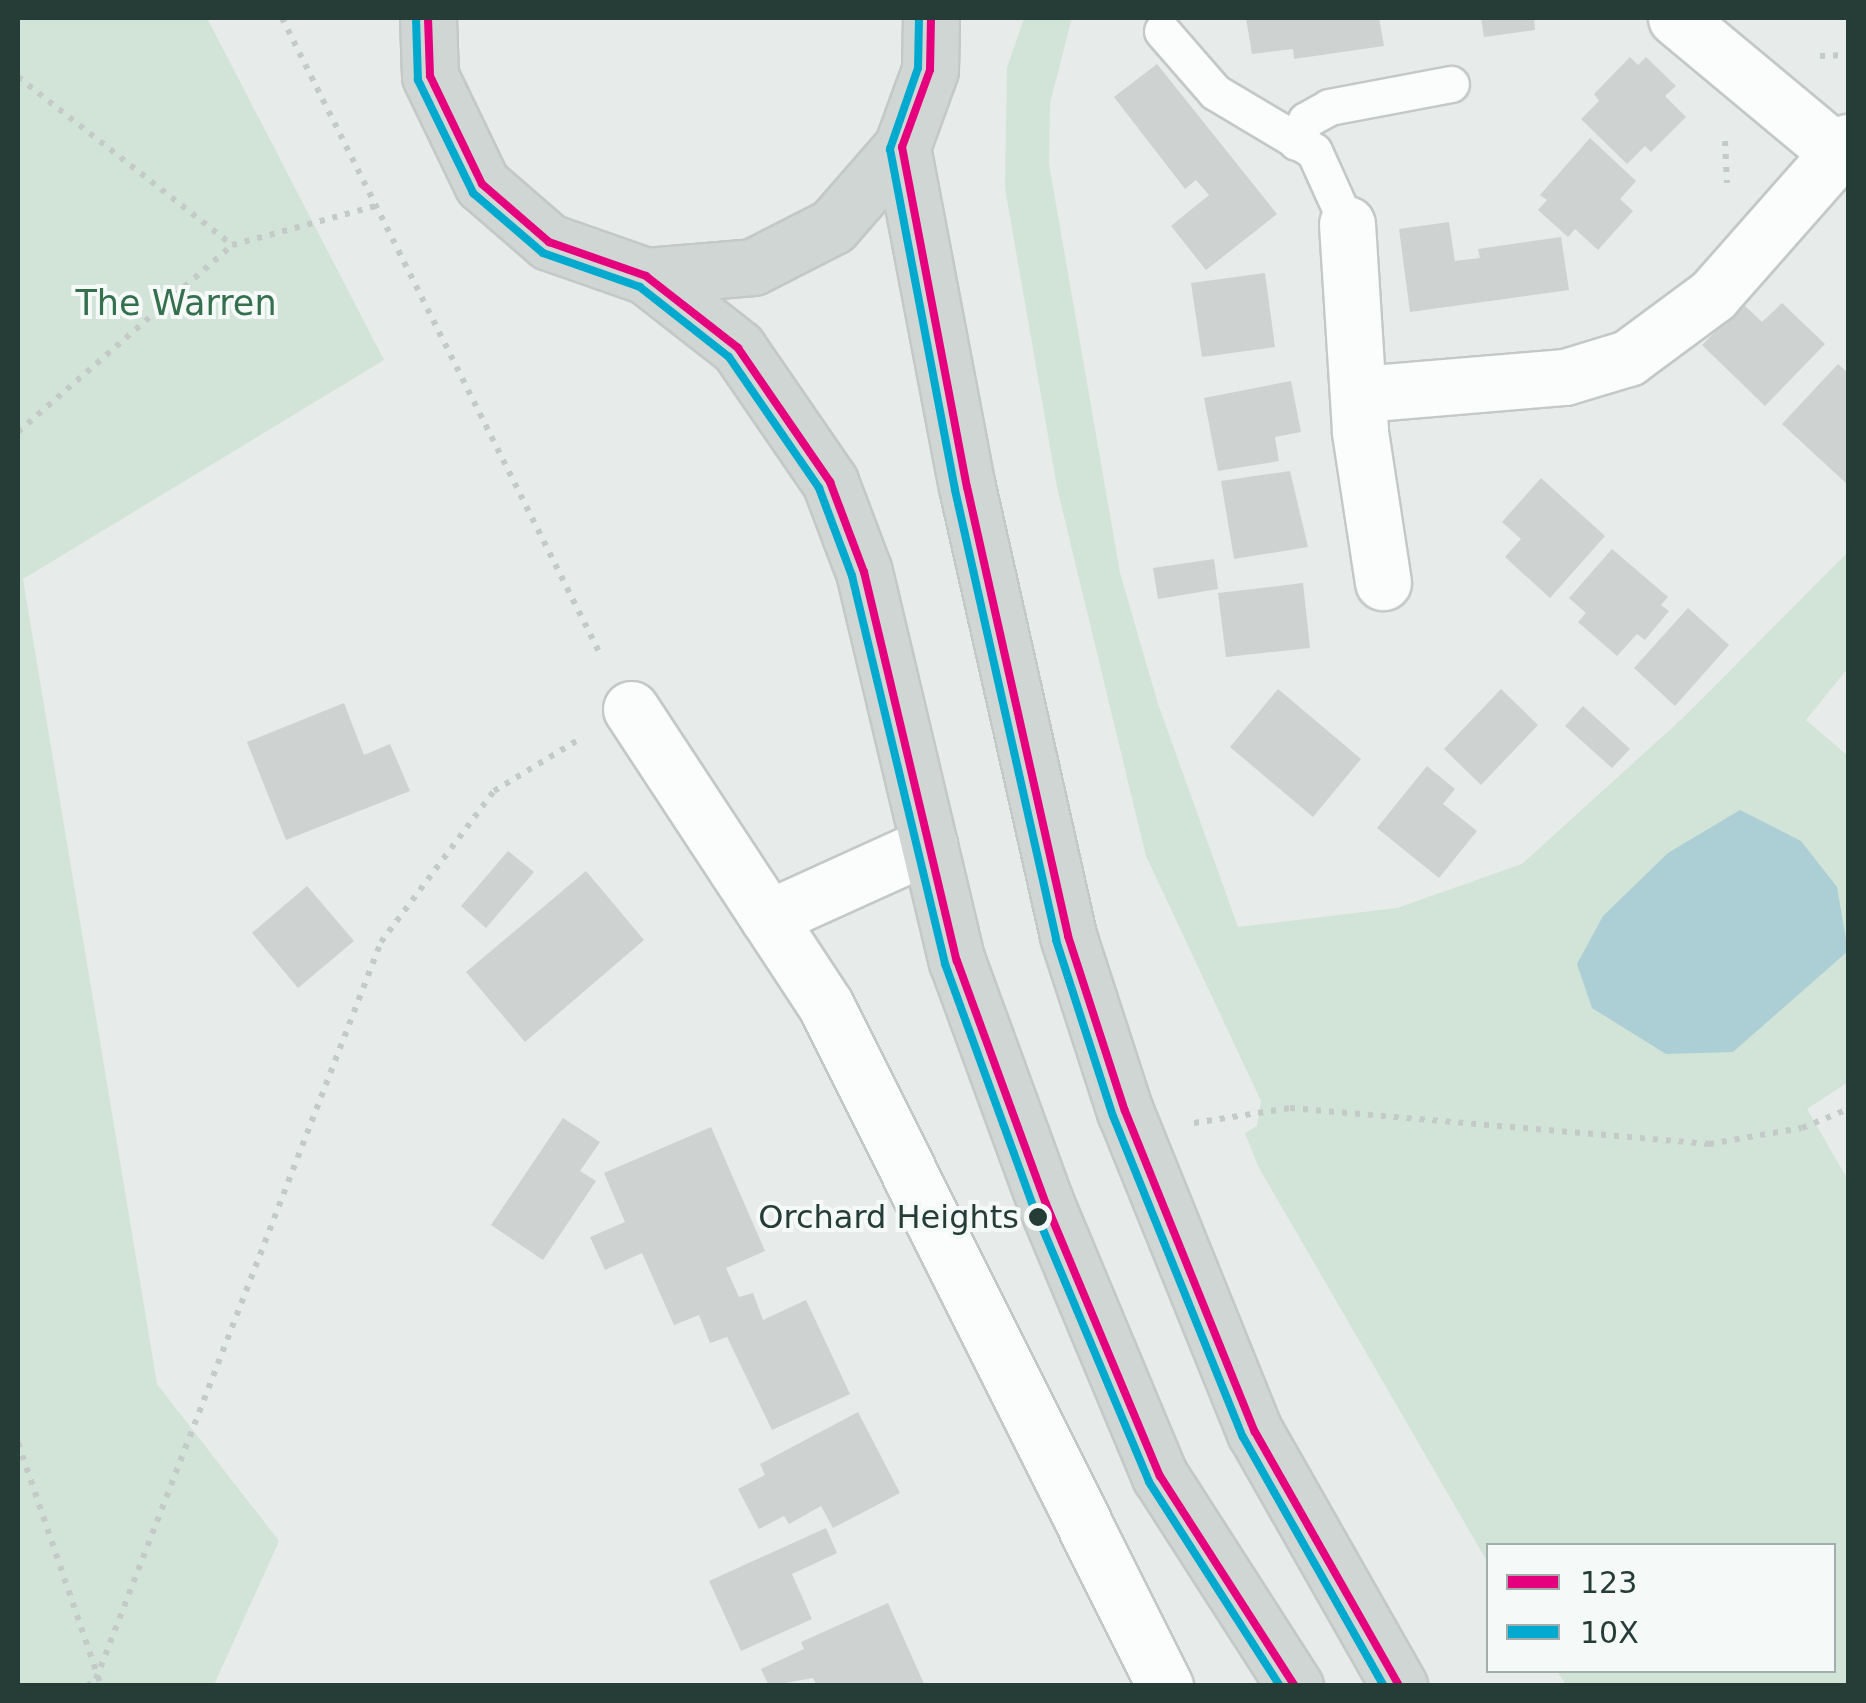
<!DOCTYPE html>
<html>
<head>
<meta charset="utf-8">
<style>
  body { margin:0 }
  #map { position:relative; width:1866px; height:1703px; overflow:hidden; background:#e7ebe9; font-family:"DejaVu Sans",sans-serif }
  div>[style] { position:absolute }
  .green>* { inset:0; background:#d2e3d7 }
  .water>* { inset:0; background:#acced5 }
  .building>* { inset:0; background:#ced2d1 }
  .path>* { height:6px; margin-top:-3px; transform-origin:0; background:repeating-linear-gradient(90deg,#c3cac7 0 5px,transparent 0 13px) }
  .roads { filter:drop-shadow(2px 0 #c4c8c6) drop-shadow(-2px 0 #c4c8c6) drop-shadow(0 2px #c4c8c6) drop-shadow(0 -2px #c4c8c6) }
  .lane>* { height:35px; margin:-17.5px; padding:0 17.5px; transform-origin:17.5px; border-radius:17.5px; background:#fbfcfc }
  .street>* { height:55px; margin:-27.5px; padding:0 27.5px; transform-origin:27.5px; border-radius:27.5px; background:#fbfcfc }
  .primary>* { height:55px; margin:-27.5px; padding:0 27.5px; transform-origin:27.5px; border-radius:27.5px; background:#cfd6d4 }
  .bus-1>* { height:8px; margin:-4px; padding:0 4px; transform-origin:4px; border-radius:4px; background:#e5007d }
  .bus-2>* { height:8px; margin:-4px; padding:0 4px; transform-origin:4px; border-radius:4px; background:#00a9ce }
  .dots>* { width:28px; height:28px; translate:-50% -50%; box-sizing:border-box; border:5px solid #f5f9f8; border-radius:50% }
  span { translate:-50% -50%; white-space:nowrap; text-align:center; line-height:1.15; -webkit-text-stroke:8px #f5f9f8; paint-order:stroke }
  .bus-label { font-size:32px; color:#263d37 }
  .right { translate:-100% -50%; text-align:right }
  .park-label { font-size:35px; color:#34704d }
  .frame { position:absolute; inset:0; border:20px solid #263d37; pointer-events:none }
  .legend { position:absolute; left:1486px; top:1543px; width:350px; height:130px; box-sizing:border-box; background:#f5f9f8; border:2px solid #a2aeab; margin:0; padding:12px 18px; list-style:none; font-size:30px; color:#263d37 }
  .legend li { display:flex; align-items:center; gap:20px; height:50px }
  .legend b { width:50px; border:2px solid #a2aeab }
</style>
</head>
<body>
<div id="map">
  <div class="green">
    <i style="clip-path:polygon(18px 18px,207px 18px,384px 360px,23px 579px,157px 1384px,279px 1541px,214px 1685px,18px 1685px)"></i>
    <i style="clip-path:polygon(1024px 18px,1072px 18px,1050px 103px,1049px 164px,1120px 573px,1158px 704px,1238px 927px,1397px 908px,1522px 864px,1684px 717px,1848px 552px,1848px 668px,1806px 720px,1848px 756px,1848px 1082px,1807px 1109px,1848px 1180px,1848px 1685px,1566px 1685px,1557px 1671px,1834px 1670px,1834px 1546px,1488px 1546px,1488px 1563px,1258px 1166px,1245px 1133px,1257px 1126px,1261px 1101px,1146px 856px,1057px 487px,1005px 188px,1007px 68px)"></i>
  </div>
  <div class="water">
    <i style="clip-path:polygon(1740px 810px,1801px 841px,1837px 887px,1848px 951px,1733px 1052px,1666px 1054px,1592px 1008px,1577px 964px,1603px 916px,1668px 853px)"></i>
  </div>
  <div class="building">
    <i style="clip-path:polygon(1246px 18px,1379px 18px,1384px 46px,1294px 59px,1293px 49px,1252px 54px)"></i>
    <i style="clip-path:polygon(1481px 18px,1534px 18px,1535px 30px,1484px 37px)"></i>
    <i style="clip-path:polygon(1630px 57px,1638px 65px,1646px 57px,1676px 86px,1665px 96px,1686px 117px,1651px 152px,1645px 146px,1627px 164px,1581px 119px,1599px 101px,1594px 94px)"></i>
    <i style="clip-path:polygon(1157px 64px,1277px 214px,1206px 270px,1171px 226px,1209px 195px,1196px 180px,1185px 189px,1114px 97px)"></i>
    <i style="clip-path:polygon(1590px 138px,1636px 181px,1620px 199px,1633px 211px,1598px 250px,1575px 229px,1568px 237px,1538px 210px,1547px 200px,1540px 195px)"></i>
    <i style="clip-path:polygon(1449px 222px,1455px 261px,1480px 258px,1478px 249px,1561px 237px,1569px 290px,1410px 312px,1399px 229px)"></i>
    <i style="clip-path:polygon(1265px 273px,1275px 347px,1202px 357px,1191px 283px)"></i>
    <i style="clip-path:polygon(1782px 303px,1825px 344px,1765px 406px,1702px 345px,1743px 304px,1762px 322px)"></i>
    <i style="clip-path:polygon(1838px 364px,1848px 373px,1848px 485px,1782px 424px)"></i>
    <i style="clip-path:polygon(1291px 381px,1301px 432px,1275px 437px,1279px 461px,1218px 471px,1204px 398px)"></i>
    <i style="clip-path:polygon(1290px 471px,1308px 547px,1234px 559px,1221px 481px)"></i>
    <i style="clip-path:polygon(1541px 478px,1605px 536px,1550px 598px,1505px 557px,1521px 539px,1502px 522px)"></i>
    <i style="clip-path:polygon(1612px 549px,1668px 597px,1661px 605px,1669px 611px,1645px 640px,1637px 634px,1617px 656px,1578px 622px,1586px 613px,1569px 598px)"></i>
    <i style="clip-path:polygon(1214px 559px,1218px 589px,1158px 599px,1153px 568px)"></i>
    <i style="clip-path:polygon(1303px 583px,1310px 648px,1226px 657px,1218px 593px)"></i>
    <i style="clip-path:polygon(1688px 608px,1729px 645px,1675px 706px,1634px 668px)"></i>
    <i style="clip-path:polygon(1278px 689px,1361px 759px,1313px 817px,1230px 747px)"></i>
    <i style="clip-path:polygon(1501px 689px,1538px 725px,1481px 785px,1444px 749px)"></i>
    <i style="clip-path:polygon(344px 703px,364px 755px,390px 744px,410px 791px,286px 840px,247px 742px)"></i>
    <i style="clip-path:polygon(1583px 706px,1630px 749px,1612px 768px,1565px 726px)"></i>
    <i style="clip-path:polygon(1427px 766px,1455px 789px,1443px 804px,1477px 831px,1439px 878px,1377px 828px)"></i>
    <i style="clip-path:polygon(508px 851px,534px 872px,486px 928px,461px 906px)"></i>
    <i style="clip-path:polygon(586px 871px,644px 940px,525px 1042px,466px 972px)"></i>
    <i style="clip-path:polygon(307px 886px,354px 941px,298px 988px,252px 933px)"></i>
    <i style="clip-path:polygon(563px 1118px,600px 1142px,580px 1171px,596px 1181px,543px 1260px,491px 1225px)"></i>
    <i style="clip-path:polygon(711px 1127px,765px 1251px,726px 1268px,739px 1297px,753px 1293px,763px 1320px,806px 1300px,850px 1394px,772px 1430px,727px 1337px,710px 1343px,699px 1315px,674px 1325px,642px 1253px,605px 1270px,590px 1237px,625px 1222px,604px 1173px)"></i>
    <i style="clip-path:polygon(858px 1412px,900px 1493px,833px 1528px,821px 1506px,789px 1524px,784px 1516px,759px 1529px,738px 1489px,765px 1475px,760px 1464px)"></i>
    <i style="clip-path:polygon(826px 1528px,837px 1553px,792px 1574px,812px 1619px,741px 1651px,709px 1581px)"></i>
    <i style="clip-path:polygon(888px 1603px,925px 1686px,817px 1686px,813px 1678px,769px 1686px,761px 1669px,804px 1649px,801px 1642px)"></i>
  </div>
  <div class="path">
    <i style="left:282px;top:18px;width:713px;rotate:63.43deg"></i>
    <i style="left:1820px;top:56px;width:28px;rotate:-2deg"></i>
    <i style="left:18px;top:77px;width:272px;rotate:38.1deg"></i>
    <i style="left:232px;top:245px;width:152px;rotate:-15.2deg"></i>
    <i style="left:1725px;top:141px;width:42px;rotate:87.3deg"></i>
    <i style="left:18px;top:432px;width:284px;rotate:-41.1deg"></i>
    <i style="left:1194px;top:1123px;width:97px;rotate:-8.9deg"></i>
    <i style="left:1290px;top:1108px;width:421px;rotate:4.9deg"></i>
    <i style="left:1709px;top:1144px;width:94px;rotate:-9.8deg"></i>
    <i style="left:1802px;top:1128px;width:50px;rotate:-22.4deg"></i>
    <i style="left:18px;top:1443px;width:257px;rotate:71.1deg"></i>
    <i style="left:87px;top:1686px;width:11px;rotate:-38deg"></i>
    <i style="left:96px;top:1679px;width:790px;rotate:-68.86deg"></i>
    <i style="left:381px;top:942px;width:189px;rotate:-53.2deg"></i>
    <i style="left:494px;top:791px;width:98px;rotate:-31.3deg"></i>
  </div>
  <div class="roads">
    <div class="lane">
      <i style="left:1162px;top:31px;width:81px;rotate:49deg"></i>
      <i style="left:1215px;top:92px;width:115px;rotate:30.8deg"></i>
      <i style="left:1314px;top:151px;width:80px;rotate:65.7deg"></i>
      <i style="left:1296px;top:142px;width:24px;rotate:-66deg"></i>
      <i style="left:1306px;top:120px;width:26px;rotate:-29deg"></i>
      <i style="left:1329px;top:107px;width:124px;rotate:-10.7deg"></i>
    </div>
    <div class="street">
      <i style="left:1676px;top:18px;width:211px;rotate:39.8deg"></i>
      <i style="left:1347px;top:224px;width:208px;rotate:86.4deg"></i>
      <i style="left:1360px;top:432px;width:152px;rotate:81.3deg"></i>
      <i style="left:1361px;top:394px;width:205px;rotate:-4.8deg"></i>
      <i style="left:1565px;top:377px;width:66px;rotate:-16.8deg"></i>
      <i style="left:1628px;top:358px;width:106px;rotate:-36.5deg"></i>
      <i style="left:1713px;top:295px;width:204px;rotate:-48.6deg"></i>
      <i style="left:631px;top:709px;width:355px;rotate:56.7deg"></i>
      <i style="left:826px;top:1006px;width:760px;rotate:63.5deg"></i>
      <i style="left:768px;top:918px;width:177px;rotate:-24.4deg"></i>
    </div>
    <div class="primary">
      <i style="left:428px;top:18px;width:58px;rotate:88deg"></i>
      <i style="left:430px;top:76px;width:120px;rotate:64.3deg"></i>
      <i style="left:482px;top:184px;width:89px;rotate:40.9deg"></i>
      <i style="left:549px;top:242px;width:103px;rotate:19.3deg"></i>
      <i style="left:646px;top:276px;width:107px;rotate:-4.8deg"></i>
      <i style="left:753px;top:267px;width:90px;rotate:-27.1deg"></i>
      <i style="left:833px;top:226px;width:105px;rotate:-48.9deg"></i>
      <i style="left:902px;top:147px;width:82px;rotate:-70deg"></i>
      <i style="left:930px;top:70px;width:52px;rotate:-88.9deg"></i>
      <i style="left:902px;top:147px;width:346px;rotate:79.2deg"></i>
      <i style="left:967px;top:487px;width:460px;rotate:77.3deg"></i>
      <i style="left:1068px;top:936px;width:184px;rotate:72deg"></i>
      <i style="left:1125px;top:1111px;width:346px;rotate:68deg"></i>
      <i style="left:1255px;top:1432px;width:292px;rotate:60.4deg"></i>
      <i style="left:646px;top:276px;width:117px;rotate:38deg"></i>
      <i style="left:738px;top:348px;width:163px;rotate:55.5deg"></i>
      <i style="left:830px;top:482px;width:96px;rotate:69.3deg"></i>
      <i style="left:864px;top:572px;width:400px;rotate:76.6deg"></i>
      <i style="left:957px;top:961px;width:259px;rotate:69.9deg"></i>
      <i style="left:1046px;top:1204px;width:295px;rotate:67.3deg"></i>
      <i style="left:1160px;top:1476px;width:250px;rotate:57.3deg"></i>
    </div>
  </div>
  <div class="bus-1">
    <i style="left:428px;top:18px;width:58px;rotate:88deg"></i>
    <i style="left:430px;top:76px;width:120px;rotate:64.3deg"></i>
    <i style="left:482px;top:184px;width:89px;rotate:40.9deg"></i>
    <i style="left:549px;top:242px;width:103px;rotate:19.3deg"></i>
    <i style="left:646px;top:276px;width:117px;rotate:38deg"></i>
    <i style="left:738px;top:348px;width:163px;rotate:55.5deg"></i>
    <i style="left:830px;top:482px;width:96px;rotate:69.3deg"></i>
    <i style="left:864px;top:572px;width:400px;rotate:76.6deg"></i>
    <i style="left:957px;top:961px;width:259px;rotate:69.9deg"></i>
    <i style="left:1046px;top:1204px;width:295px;rotate:67.3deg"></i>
    <i style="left:1160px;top:1476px;width:250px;rotate:57.3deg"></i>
    <i style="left:931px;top:18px;width:52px;rotate:91.1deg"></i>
    <i style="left:930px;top:70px;width:82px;rotate:110deg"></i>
    <i style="left:902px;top:147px;width:346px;rotate:79.2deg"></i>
    <i style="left:967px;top:487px;width:460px;rotate:77.3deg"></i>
    <i style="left:1068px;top:936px;width:184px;rotate:72deg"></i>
    <i style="left:1125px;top:1111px;width:346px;rotate:68deg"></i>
    <i style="left:1255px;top:1432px;width:292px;rotate:60.4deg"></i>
  </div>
  <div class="bus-2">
    <i style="left:416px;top:18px;width:62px;rotate:88.2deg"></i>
    <i style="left:418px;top:80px;width:126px;rotate:64deg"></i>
    <i style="left:473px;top:193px;width:92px;rotate:40.6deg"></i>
    <i style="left:543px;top:253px;width:103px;rotate:19.3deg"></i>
    <i style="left:640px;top:287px;width:113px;rotate:38.2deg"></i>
    <i style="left:729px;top:357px;width:159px;rotate:55.5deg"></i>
    <i style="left:819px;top:488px;width:94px;rotate:69.4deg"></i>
    <i style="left:852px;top:576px;width:399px;rotate:76.5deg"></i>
    <i style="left:945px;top:964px;width:260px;rotate:70deg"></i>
    <i style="left:1034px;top:1208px;width:297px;rotate:67.2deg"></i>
    <i style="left:1149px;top:1482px;width:242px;rotate:57.3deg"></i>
    <i style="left:919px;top:18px;width:50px;rotate:91.1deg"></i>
    <i style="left:918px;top:68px;width:86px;rotate:109.1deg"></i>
    <i style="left:890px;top:149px;width:347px;rotate:79.2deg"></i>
    <i style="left:955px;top:490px;width:461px;rotate:77.3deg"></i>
    <i style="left:1056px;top:940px;width:185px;rotate:72.1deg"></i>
    <i style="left:1113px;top:1116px;width:346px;rotate:68deg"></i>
    <i style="left:1243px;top:1437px;width:286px;rotate:60.5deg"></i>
  </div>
  <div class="dots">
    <i style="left:1038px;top:1217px;background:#263d37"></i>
  </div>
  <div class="bus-label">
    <span class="right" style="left:1019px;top:1217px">Orchard Heights</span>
  </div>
  <div class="park-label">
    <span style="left:176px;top:303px">The Warren</span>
  </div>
  <div class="frame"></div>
  <ul class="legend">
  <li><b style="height:12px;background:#e5007d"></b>123</li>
  <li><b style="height:12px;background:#00a9ce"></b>10X</li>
  </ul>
</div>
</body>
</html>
